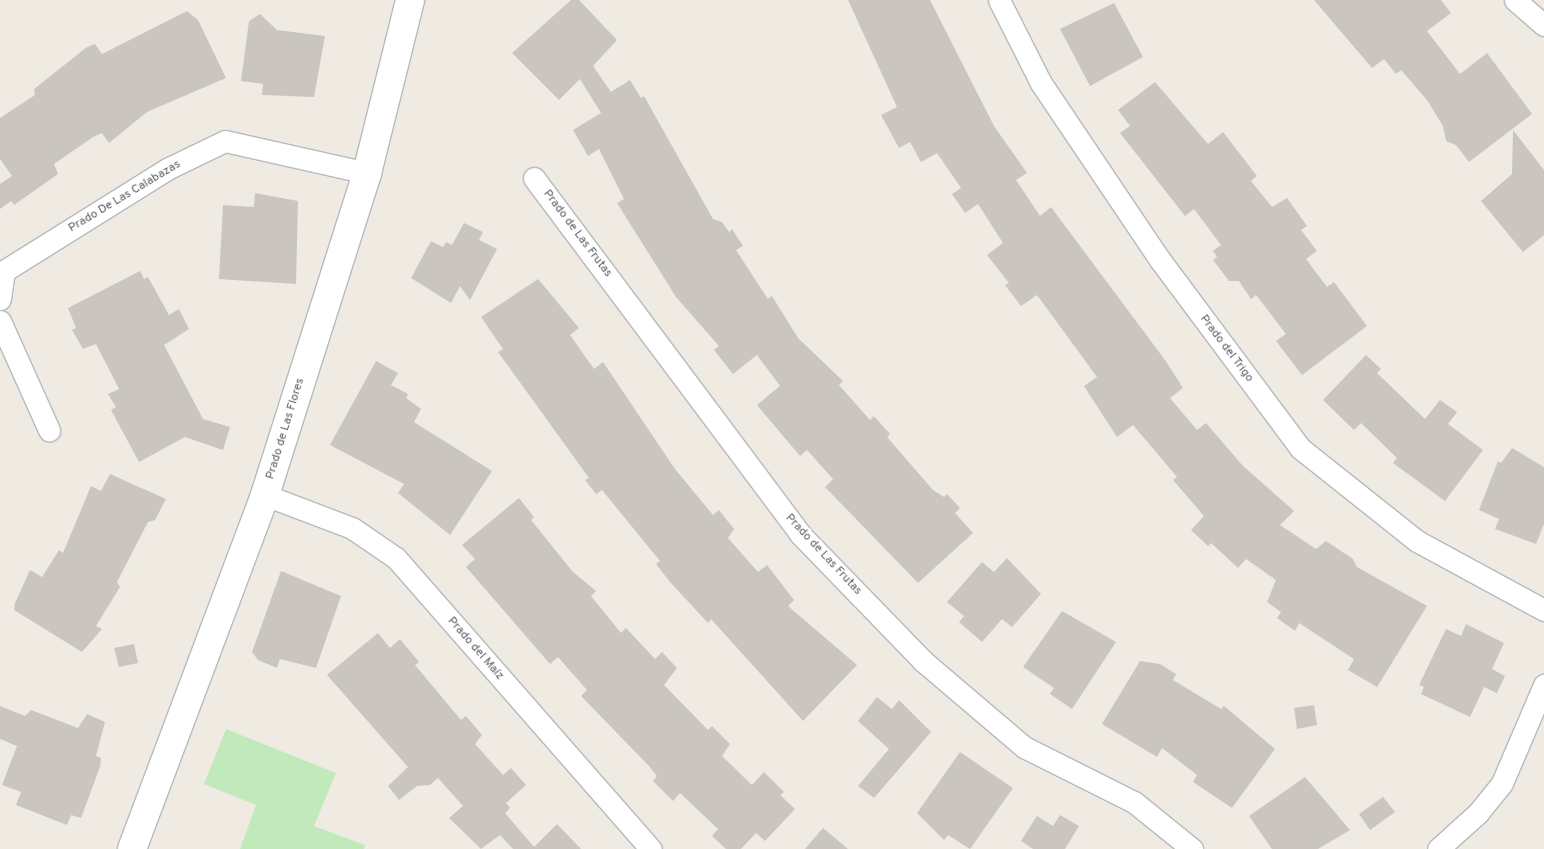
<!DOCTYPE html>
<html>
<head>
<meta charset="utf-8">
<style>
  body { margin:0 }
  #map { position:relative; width:1544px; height:849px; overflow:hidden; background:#efebe2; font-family:Overpass,sans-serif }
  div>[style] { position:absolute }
  .green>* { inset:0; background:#c1e9bc }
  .building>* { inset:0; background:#cac5bf }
  .roads { filter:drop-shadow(1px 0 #b5babe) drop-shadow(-1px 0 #b5babe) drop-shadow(0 1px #b5babe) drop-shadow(0 -1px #b5babe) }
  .street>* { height:21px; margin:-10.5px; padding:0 10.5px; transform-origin:10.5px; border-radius:10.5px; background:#fff }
  .secondary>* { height:28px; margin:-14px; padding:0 14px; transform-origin:14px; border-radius:14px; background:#fff }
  span { translate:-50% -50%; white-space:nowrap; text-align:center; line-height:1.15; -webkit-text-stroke:4px #fff; paint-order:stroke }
  .street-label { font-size:12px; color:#5b6065 }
</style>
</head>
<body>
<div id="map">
  <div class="green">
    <i style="clip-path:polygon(226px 729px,336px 773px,314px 826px,365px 845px,364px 849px,240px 849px,256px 805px,204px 784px)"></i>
  </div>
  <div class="building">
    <i style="clip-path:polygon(571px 0,579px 0,617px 40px,593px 66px,611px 92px,630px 80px,641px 98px,644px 96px,713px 219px,722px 222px,729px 232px,732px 229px,743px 246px,736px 250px,768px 299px,772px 296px,798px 338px,843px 381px,839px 385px,870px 420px,874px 416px,890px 434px,887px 437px,933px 490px,944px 497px,947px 494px,960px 508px,955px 513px,973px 533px,918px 583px,825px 487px,833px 479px,807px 450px,800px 456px,757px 405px,780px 386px,757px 355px,733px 374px,714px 350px,719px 346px,676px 297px,617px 203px,624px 199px,599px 149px,588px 156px,573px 130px,601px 113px,580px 79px,559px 100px,512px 53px)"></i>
    <i style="clip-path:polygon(848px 0,930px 0,994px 126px,1027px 173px,1016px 180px,1040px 216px,1051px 207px,1165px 360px,1183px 388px,1170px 398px,1197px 430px,1206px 423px,1243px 466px,1294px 511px,1280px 525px,1316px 549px,1326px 541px,1353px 559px,1357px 567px,1427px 606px,1377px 687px,1348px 670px,1354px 659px,1299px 623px,1295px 631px,1277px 618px,1281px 612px,1267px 602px,1276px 580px,1246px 559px,1238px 568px,1211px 543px,1208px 546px,1191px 530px,1204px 516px,1173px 480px,1177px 477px,1133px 425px,1117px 437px,1084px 386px,1097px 377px,1037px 295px,1021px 306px,1005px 285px,1009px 283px,987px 255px,1003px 243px,978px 204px,965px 213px,952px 194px,961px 188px,937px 153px,921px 162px,910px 142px,899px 148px,881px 115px,897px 107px)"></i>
    <i style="clip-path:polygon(1314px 0,1441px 0,1451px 13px,1427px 31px,1460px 74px,1487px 53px,1532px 114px,1469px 162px,1456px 145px,1446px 141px,1443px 126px,1427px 100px,1401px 70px,1396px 74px,1384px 59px,1372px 68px)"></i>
    <i style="clip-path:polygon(1114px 3px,1143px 57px,1090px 86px,1060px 29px)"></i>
    <i style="clip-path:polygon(187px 11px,198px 20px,226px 78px,147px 112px,109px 143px,102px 133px,93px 137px,54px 164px,58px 174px,14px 205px,11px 201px,0 209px,0 184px,12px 176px,0 159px,0 118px,35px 95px,34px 89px,87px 47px,95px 44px,102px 54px)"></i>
    <i style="clip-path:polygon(260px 14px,277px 30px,325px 36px,314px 97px,262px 95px,263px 84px,241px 81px,249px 21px)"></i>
    <i style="clip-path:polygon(1155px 82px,1208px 144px,1223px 132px,1257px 176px,1251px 181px,1272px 207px,1287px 198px,1307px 226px,1301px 230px,1317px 251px,1306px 259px,1327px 287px,1334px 282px,1367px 326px,1302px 375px,1276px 341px,1286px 334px,1256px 295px,1251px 299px,1239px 281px,1229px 281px,1213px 260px,1217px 257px,1213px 251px,1221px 245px,1194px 209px,1185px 216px,1120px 133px,1130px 126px,1118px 110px)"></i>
    <i style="clip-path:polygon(1513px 130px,1544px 170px,1544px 235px,1523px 252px,1481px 201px,1512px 174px)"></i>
    <i style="clip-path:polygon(255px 193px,298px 201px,296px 284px,219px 279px,223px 205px,254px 207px)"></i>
    <i style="clip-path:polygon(464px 223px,483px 232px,479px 240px,497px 249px,470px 300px,460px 286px,451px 303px,411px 278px,431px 241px,443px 247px,446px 242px,452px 245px)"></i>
    <i style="clip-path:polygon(140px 271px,144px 279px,148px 277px,169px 315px,179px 309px,189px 329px,164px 345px,203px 419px,230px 427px,223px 450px,185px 437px,139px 462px,111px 410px,116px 407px,108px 394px,119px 389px,96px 344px,83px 349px,72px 330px,76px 328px,68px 308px)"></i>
    <i style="clip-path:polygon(538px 279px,579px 328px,570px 335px,594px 369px,603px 362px,675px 469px,713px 515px,719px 510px,734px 529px,728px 538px,758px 572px,767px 565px,794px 600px,788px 606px,857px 665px,803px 721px,711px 619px,708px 623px,670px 582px,656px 564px,660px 561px,602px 490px,596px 494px,585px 480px,589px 478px,498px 352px,503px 349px,481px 317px)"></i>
    <i style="clip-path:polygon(1366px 355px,1381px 369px,1377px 373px,1425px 419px,1440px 400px,1457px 412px,1448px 424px,1483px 450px,1445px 501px,1393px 463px,1397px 458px,1361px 423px,1354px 430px,1323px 400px)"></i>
    <i style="clip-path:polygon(376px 361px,398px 373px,391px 385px,408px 394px,406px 398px,421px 409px,414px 422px,492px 471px,450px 535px,398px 493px,404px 484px,330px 445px)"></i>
    <i style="clip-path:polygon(1512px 448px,1544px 467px,1544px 524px,1536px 544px,1495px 529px,1499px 519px,1479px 510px,1498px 461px,1501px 463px)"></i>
    <i style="clip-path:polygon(110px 474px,166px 499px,155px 520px,148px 522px,117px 582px,120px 587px,96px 626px,102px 629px,82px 652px,14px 610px,15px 603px,30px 570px,42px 577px,59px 550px,63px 553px,91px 486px,101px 491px)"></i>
    <i style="clip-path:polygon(519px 498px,534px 517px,531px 520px,573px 572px,596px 591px,591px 596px,621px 633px,626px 628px,655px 659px,662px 652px,677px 668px,664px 685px,708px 730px,712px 726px,730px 744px,722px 756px,752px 785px,764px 772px,784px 792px,780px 795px,795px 809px,765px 841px,756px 833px,741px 849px,726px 849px,712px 836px,718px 829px,680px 793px,673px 801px,653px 781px,657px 776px,649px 766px,581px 696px,587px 690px,558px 657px,550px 664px,466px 567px,475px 559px,462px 545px)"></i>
    <i style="clip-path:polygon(1007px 558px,1041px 594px,1012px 627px,1002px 619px,982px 642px,959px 622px,964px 616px,947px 602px,982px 562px,994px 572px)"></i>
    <i style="clip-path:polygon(281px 571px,341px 596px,316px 668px,280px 659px,277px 668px,258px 660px,252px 652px)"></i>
    <i style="clip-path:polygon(1062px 611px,1116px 642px,1072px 709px,1050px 694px,1054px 688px,1023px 667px)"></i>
    <i style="clip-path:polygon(1466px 624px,1504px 643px,1492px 669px,1505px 676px,1497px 693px,1484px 687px,1470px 717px,1421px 694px,1424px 687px,1419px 685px,1446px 629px,1461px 636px)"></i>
    <i style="clip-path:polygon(378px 633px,390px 648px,400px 639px,419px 662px,415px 665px,461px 720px,466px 716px,482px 735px,475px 744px,503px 775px,511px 768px,526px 785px,506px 803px,510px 808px,505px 813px,534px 847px,557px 824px,581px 849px,513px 849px,500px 835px,481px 849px,449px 818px,463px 806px,438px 778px,430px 785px,417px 786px,399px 800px,388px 786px,408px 767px,327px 675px)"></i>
    <i style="clip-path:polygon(134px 644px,138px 663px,119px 667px,114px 648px)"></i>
    <i style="clip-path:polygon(1140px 661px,1160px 664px,1176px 674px,1173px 680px,1221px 709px,1224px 706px,1275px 749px,1232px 808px,1193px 782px,1197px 775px,1162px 748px,1157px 757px,1102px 724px)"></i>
    <i style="clip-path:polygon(877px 697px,892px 709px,899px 700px,931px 732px,874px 798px,858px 786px,889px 749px,858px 721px)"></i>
    <i style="clip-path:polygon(1314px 705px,1317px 725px,1297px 729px,1294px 708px)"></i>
    <i style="clip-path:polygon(0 706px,25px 716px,31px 710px,78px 728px,87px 714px,105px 722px,96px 756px,101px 758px,100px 767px,81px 818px,71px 815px,67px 825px,16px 805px,21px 792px,2px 785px,17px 746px,0 739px)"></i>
    <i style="clip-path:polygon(960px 752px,1013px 788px,970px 849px,948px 835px,944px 840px,917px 813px)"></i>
    <i style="clip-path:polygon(1305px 777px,1350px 830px,1318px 849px,1272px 849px,1249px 816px)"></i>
    <i style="clip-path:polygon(1383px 797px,1395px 812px,1370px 830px,1359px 814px)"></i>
    <i style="clip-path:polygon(1060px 815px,1079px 826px,1065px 849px,1033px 849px,1021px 841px,1037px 816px,1053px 826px)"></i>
    <i style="clip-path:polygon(823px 828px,848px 849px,805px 849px)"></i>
  </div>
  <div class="roads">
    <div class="street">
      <i style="left:999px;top:0;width:93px;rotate:63.2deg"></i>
      <i style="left:1041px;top:83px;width:213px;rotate:56.1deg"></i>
      <i style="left:1160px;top:260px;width:234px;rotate:53.3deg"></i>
      <i style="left:1300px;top:448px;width:149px;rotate:38.5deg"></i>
      <i style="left:1417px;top:541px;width:145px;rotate:28.5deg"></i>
      <i style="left:1515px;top:0;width:38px;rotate:41deg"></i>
      <i style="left:534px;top:178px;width:444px;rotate:53.2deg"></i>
      <i style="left:800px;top:534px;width:177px;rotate:45.9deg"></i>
      <i style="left:923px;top:661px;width:133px;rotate:40.4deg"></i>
      <i style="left:1024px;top:747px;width:123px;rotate:26.6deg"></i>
      <i style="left:1134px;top:802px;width:75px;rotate:39deg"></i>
      <i style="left:0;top:299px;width:28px;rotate:-82deg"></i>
      <i style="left:4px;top:271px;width:192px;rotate:-32deg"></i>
      <i style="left:167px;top:169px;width:64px;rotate:-25.8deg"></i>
      <i style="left:225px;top:141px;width:146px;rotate:12.7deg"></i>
      <i style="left:0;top:321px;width:120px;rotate:65.8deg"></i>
      <i style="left:265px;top:495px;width:93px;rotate:20.8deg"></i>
      <i style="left:352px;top:528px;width:53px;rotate:34.3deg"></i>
      <i style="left:396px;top:558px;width:387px;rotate:48.8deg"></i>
      <i style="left:1438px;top:849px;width:54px;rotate:-42deg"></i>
      <i style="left:1478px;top:813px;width:38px;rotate:-51deg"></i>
      <i style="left:1502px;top:783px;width:107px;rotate:-66.8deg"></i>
    </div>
    <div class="secondary">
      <i style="left:132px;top:849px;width:378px;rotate:-69.4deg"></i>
      <i style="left:265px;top:495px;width:338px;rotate:-72.4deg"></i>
      <i style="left:367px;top:173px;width:178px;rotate:-76deg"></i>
    </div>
  </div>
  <div class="street-label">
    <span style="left:125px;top:197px;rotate:-31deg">Prado De Las Calabazas</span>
    <span style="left:577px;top:234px;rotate:53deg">Prado de Las Frutas</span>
    <span style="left:1226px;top:349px;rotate:53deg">Prado del Trigo</span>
    <span style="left:286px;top:429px;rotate:-73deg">Prado de Las Flores</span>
    <span style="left:823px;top:555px;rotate:47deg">Prado de Las Frutas</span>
    <span style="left:475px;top:649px;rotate:49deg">Prado del Maíz</span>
  </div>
</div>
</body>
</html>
